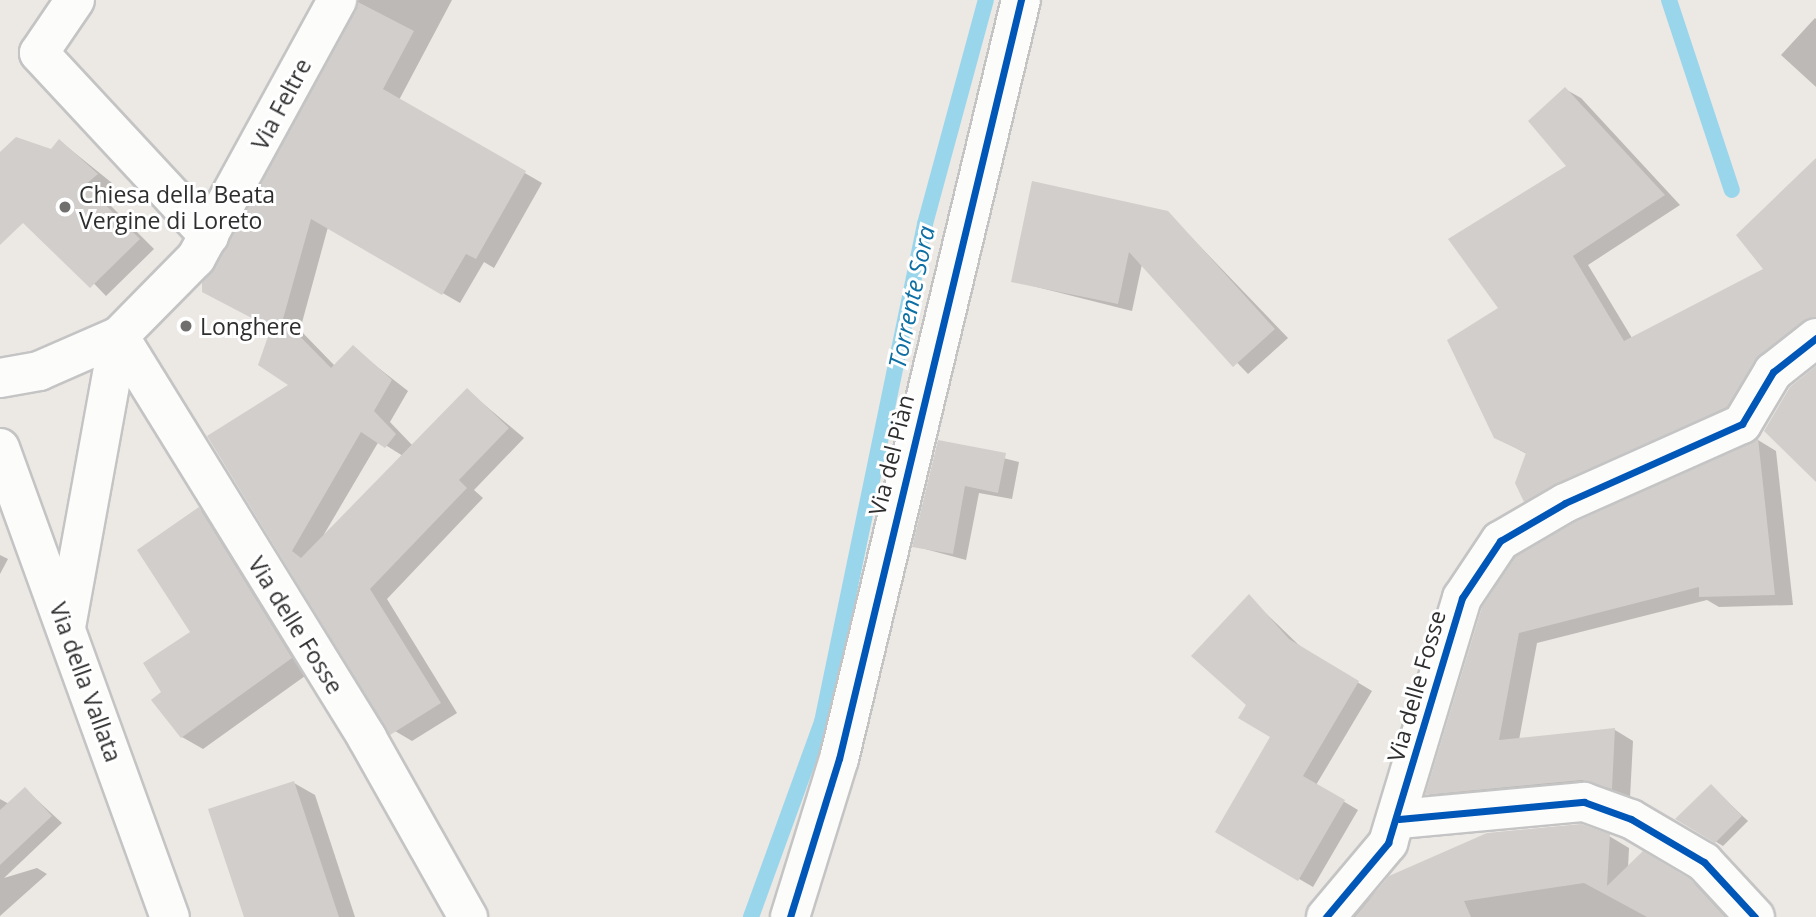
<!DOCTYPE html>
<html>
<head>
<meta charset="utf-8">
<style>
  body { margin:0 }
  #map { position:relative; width:1816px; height:917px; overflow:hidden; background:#ece8e4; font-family:"Open Sans",sans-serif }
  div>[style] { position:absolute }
  .shadow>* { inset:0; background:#0003 }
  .stream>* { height:16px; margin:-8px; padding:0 8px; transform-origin:8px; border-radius:8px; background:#99d6ec }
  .building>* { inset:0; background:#d1cecb }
  .roads { filter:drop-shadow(2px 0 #c5c4c5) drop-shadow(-2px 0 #c5c4c5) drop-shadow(0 2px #c5c4c5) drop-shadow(0 -2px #c5c4c5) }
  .street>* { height:38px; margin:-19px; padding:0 19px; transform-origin:19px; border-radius:19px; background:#fcfcfb }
  .secondary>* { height:38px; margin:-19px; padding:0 19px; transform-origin:19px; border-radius:19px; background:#fcfcfb }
  .cycleway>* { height:7px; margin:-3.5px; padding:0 3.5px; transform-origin:3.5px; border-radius:3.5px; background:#0057b8 }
  .dots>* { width:19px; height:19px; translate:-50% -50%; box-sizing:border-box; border:4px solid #fff; border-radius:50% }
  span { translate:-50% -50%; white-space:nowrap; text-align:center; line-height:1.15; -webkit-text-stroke:6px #fff; paint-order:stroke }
  .street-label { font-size:23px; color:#2e2e2e }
  .poi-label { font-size:23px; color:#2e2e2e }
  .left { translate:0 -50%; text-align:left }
  .water-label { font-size:24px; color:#0d6fa3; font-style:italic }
</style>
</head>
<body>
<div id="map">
  <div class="shadow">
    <i style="clip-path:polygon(evenodd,357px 0,452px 0,399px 100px,542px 183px,494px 268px,484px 262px,460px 303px,328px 227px,300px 330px,335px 366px,353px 348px,408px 391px,390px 422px,413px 446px,467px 390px,524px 438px,474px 490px,483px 498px,387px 599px,457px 713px,412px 741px,395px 731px,209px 437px,292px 385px,273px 328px,357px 0,379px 441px,403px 456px,323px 536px,379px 441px)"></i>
    <i style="clip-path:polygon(1815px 18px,1816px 19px,1816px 87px,1781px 55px)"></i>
    <i style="clip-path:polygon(1565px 89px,1581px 98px,1680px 205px,1588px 265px,1632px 338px,1766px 269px,1816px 167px,1816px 335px,1743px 416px,1541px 510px,1525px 500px,1527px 454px,1495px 437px,1500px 309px,1568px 166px)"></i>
    <i style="clip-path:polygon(60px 141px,112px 183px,99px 194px,154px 249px,106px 296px,0 186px,0 155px,52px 151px)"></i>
    <i style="clip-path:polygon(1167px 212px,1288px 338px,1248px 374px,1142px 264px,1132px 311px,1013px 281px)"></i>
    <i style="clip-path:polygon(1758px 440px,1776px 451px,1793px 605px,1719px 607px,1707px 600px,1537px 643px,1519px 740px,1615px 730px,1633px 741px,1630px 798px,1602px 790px,1446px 804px,1428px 794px,1484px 608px)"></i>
    <i style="clip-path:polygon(939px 442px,1019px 462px,1012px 499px,979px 493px,966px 560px,914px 546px)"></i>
    <i style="clip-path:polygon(199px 509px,220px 521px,312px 671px,203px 749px,182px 737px,164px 693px,192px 632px)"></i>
    <i style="clip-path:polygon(0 555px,8px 559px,0 574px)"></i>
    <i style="clip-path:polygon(1249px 597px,1304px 650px,1372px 691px,1316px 785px,1358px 810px,1313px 887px,1217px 831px,1272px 737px,1248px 704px)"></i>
    <i style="clip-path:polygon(294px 783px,315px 795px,355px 917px,246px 917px)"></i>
    <i style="clip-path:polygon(1711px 786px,1748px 821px,1723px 846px,1678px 819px)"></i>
    <i style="clip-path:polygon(25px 789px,62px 823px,4px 878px,37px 868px,47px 874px,0 916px,0 799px,9px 804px)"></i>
    <i style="clip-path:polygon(1609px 836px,1629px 848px,1628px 868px,1643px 853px,1710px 893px,1733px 917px,1352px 917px,1390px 877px)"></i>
  </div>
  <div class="stream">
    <i style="left:1669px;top:0;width:200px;rotate:71.7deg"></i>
    <i style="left:751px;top:917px;width:208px;rotate:-70deg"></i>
    <i style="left:822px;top:722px;width:509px;rotate:-78.31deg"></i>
    <i style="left:925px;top:224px;width:232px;rotate:-74.8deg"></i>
  </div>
  <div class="building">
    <i style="clip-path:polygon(358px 2px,414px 31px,383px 89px,526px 171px,476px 259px,466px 254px,442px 295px,311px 219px,283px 319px,331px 368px,353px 345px,392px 380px,374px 411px,396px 434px,385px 448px,361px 432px,292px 551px,301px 558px,467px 388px,509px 428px,459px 480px,467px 488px,370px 589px,441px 703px,390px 735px,207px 436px,288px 385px,258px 365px,271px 328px,202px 292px,202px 283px)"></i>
    <i style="clip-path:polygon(1565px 87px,1665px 195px,1573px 256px,1624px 341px,1763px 269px,1736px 235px,1816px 158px,1816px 317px,1759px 355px,1727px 407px,1524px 502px,1515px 483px,1526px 453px,1494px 438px,1447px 340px,1498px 308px,1448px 239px,1566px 166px,1528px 121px)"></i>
    <i style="clip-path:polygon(16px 137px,51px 149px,59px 139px,98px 174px,85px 185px,140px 239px,90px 288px,23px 223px,0 245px,0 152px)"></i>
    <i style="clip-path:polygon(1032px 181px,1168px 211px,1275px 329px,1233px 367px,1129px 252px,1118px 304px,1011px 282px)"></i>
    <i style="clip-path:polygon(1816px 366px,1816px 482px,1764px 431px,1790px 387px)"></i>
    <i style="clip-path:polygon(1758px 438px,1775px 595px,1699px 597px,1699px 587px,1519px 633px,1499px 740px,1615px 728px,1612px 789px,1582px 780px,1425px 795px,1482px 607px,1515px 557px,1575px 522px)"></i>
    <i style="clip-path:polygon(938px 440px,1006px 453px,998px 493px,965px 486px,953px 554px,912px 547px)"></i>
    <i style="clip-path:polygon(199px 507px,292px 658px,181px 738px,151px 700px,161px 692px,143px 663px,190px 632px,137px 550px)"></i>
    <i style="clip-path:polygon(1249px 594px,1289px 639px,1359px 681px,1303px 776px,1345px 800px,1298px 881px,1215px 832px,1270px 737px,1238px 718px,1246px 705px,1191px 656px)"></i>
    <i style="clip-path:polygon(294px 781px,339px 917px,244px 917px,208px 809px)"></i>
    <i style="clip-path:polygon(1711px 784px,1742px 816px,1715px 843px,1675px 819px)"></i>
    <i style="clip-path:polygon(25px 787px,52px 816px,0 865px,0 810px)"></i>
    <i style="clip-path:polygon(1581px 824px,1610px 834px,1607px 886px,1643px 851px,1690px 879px,1725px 917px,1647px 917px,1584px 883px,1464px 901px,1471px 917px,1355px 917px,1389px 876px,1487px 833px)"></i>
  </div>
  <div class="roads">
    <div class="street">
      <i style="left:75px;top:0;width:64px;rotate:124.2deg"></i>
      <i style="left:39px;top:53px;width:250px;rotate:47.1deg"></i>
      <i style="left:119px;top:336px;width:472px;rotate:58.3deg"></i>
      <i style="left:367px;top:738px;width:206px;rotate:60.6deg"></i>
      <i style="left:0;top:378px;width:40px;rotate:-10deg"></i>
      <i style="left:39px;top:371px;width:87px;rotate:-23.6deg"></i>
      <i style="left:119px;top:336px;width:110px;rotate:-45.4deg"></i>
      <i style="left:196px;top:258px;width:294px;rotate:-61.3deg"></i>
      <i style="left:66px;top:627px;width:296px;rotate:-79.7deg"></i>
      <i style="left:1399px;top:819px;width:186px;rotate:-5.3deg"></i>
      <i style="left:1584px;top:802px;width:50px;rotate:19.9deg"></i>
      <i style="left:1631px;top:819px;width:85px;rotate:30.5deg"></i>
      <i style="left:1704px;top:862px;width:75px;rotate:47.2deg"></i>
      <i style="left:790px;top:917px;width:165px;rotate:-72.8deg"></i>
      <i style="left:839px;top:759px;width:781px;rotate:-76.52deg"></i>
      <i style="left:1326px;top:917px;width:97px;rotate:-50deg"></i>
      <i style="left:1388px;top:843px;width:256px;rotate:-73.2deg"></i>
      <i style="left:1462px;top:598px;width:69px;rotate:-56.3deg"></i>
      <i style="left:1500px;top:541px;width:75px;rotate:-30.3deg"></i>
      <i style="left:1565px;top:503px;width:194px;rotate:-24.1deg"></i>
      <i style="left:1742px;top:424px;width:61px;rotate:-59.2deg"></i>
      <i style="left:1773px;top:372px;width:55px;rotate:-38.3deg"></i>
    </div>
    <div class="secondary">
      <i style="left:0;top:448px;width:499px;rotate:70.1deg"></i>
    </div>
  </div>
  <div class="cycleway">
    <i style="left:1399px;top:819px;width:186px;rotate:-5.3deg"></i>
    <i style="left:1584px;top:802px;width:50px;rotate:19.9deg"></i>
    <i style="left:1631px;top:819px;width:85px;rotate:30.5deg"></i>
    <i style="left:1704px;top:862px;width:75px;rotate:47.2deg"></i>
    <i style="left:790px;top:917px;width:165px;rotate:-72.8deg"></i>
    <i style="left:839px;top:759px;width:781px;rotate:-76.52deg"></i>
    <i style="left:1326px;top:917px;width:97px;rotate:-50deg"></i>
    <i style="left:1388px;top:843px;width:256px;rotate:-73.2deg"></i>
    <i style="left:1462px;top:598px;width:69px;rotate:-56.3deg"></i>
    <i style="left:1500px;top:541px;width:75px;rotate:-30.3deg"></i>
    <i style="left:1565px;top:503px;width:194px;rotate:-24.1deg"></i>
    <i style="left:1742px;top:424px;width:61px;rotate:-59.2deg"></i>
    <i style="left:1773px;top:372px;width:55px;rotate:-38.3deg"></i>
  </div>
  <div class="dots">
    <i style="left:65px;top:207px;background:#706f6e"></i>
    <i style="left:186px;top:326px;background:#706f6e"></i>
  </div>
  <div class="street-label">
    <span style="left:281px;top:104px;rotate:-62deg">Via Feltre</span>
    <span style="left:891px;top:455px;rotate:-76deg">Via del Piàn</span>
    <span style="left:296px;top:625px;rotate:58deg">Via delle Fosse</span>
    <span style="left:86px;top:682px;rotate:70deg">Via della Vallata</span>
    <span style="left:1416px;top:686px;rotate:-74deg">Via delle Fosse</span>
  </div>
  <div class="poi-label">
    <span class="left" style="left:79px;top:207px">Chiesa della Beata<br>Vergine di Loreto</span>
    <span class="left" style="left:200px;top:326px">Longhere</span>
  </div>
  <div class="water-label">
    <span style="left:911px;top:297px;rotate:-78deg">Torrente Sora</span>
  </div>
</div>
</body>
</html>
